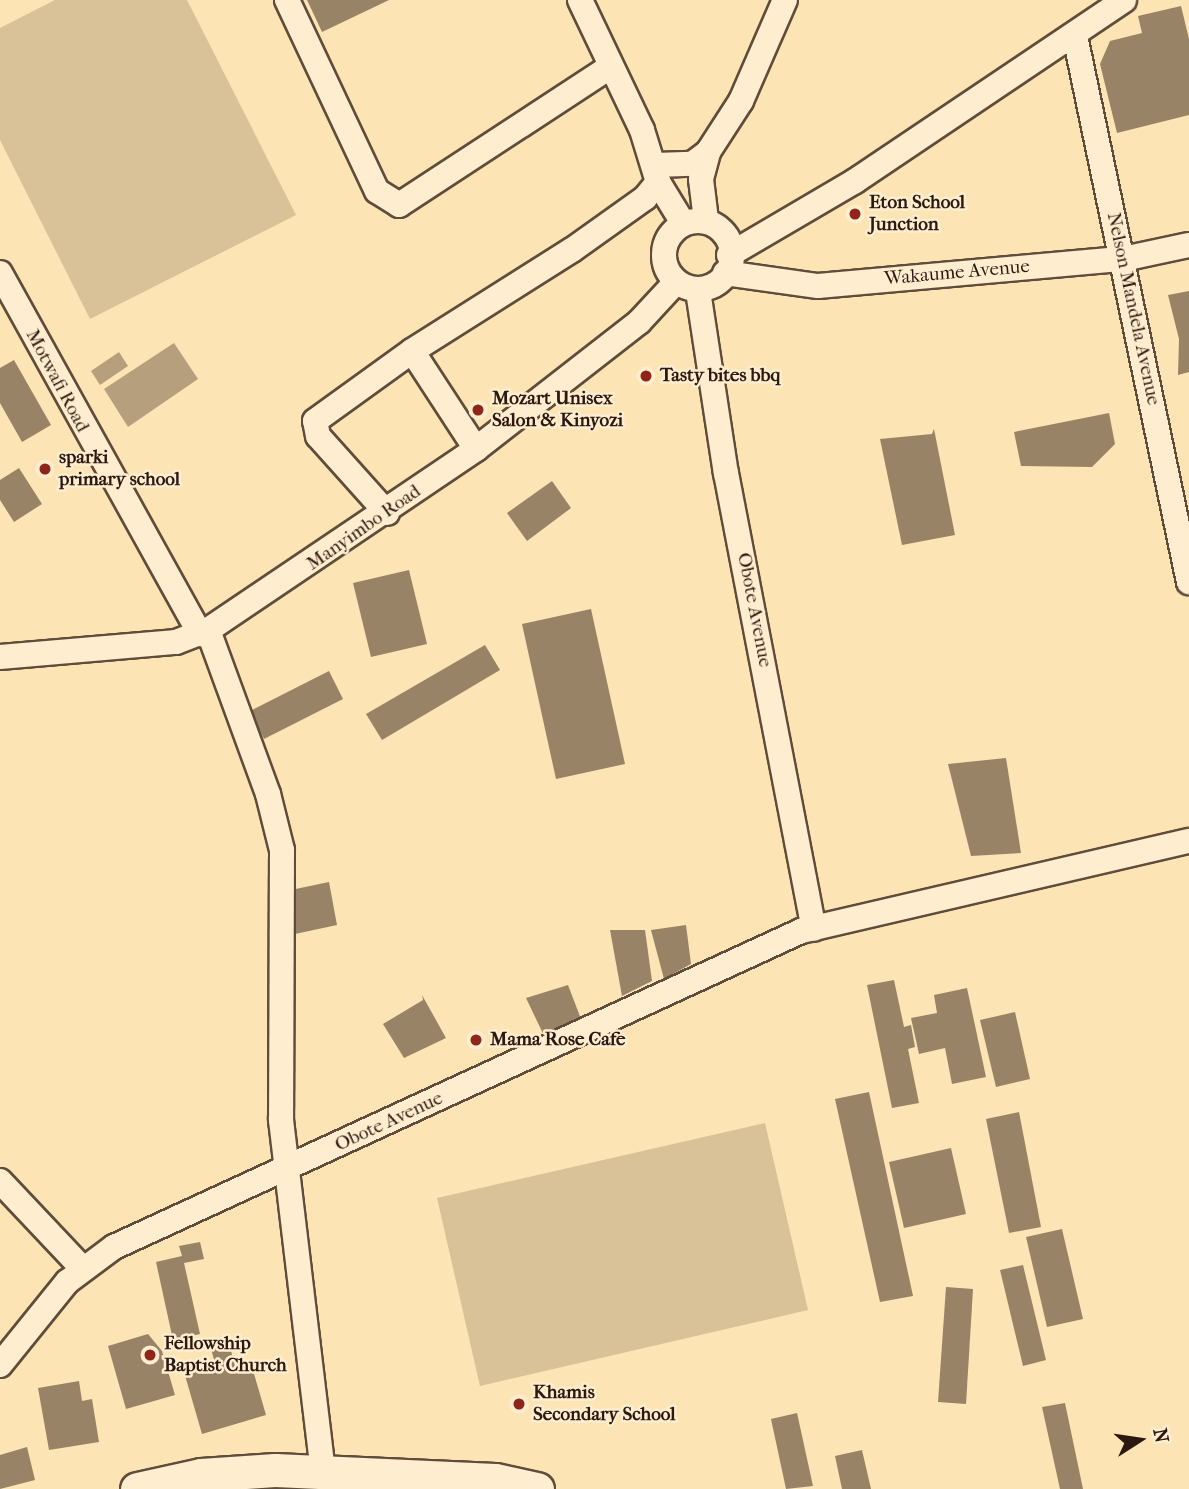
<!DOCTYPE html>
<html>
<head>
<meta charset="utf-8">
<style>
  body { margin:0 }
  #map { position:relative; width:1189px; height:1489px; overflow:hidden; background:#fde4b4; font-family:"IM FELL French Canon",serif }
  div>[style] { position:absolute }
  .green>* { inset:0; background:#d9c198 }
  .water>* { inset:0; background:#b69f7d }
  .building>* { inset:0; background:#988366 }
  .roads { filter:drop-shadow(2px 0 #604c3a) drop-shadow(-2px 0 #604c3a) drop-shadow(0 2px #604c3a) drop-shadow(0 -2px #604c3a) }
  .minor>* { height:24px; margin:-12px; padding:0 12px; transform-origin:12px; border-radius:12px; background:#feedce }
  .minor>.ring { margin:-12px; padding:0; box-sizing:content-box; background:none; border:24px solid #feedce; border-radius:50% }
  .secondary>* { height:33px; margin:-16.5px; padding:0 16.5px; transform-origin:16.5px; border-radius:16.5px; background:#feedce }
  .dots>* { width:19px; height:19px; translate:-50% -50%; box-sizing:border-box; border:4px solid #feedce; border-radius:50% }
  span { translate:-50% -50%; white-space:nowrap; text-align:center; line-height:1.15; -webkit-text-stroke:5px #feedce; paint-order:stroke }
  .poi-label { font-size:19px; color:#2b1911; font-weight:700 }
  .left { translate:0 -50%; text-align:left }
  .street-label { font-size:19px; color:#2b1911 }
  .north { position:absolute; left:1105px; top:1405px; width:70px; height:70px; -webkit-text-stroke:5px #feedce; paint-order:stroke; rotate:78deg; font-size:19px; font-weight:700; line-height:28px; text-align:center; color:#2b1911 }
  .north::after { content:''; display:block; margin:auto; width:24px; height:32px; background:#2b1911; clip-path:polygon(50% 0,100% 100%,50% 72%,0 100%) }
</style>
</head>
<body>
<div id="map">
  <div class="green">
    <i style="clip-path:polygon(55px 0,187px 0,296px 215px,90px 319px,0 140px,0 28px)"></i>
    <i style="clip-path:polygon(765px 1123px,808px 1310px,480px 1386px,437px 1198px)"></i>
  </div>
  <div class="water">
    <i style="clip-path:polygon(174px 343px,198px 379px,128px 427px,104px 389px)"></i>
    <i style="clip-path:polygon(119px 352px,128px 366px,100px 385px,91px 371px)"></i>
  </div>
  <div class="building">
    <i style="clip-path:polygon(307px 0,389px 0,322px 32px)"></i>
    <i style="clip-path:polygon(1181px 6px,1189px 39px,1189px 115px,1117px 133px,1100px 64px,1110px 41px,1142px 33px,1138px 16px)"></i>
    <i style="clip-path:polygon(1189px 291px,1189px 372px,1178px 375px,1179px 339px,1168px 295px)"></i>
    <i style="clip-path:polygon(14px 360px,51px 425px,22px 442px,0 403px,0 368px)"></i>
    <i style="clip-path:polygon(1109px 413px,1115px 444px,1092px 467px,1021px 466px,1014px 432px)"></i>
    <i style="clip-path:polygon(934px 429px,955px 535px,902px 545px,880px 439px,932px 434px)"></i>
    <i style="clip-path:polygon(19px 468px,42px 504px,14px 522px,0 500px,0 480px)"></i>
    <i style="clip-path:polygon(552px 481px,571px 508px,527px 541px,507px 513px)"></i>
    <i style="clip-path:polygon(409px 570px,427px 644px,371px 657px,353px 583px)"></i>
    <i style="clip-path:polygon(591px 609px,625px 764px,556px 779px,522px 624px)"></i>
    <i style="clip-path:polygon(485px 645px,500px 670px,382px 740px,366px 714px)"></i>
    <i style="clip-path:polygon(329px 671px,343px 699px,264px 739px,250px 711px)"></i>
    <i style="clip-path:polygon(1006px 758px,1021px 853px,971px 856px,948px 764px)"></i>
    <i style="clip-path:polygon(329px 882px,337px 925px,295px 934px,286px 891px)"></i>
    <i style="clip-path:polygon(686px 925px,691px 964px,664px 979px,651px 930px)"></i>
    <i style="clip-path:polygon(610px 930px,645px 930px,652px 981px,622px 996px)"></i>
    <i style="clip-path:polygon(894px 980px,904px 1027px,911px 1025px,915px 1047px,908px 1049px,919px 1103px,892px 1108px,867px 985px)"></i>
    <i style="clip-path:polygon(568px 985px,581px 1019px,548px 1044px,526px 998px)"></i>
    <i style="clip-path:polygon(967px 988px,986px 1077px,952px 1084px,945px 1048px,919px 1054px,911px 1018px,937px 1013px,934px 995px)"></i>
    <i style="clip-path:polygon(422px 995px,446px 1038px,404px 1058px,383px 1024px,423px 1000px)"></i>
    <i style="clip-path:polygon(1015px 1012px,1030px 1079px,996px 1087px,980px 1020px)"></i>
    <i style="clip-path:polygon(869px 1092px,913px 1296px,880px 1302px,835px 1099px)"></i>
    <i style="clip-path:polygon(1019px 1112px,1041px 1227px,1009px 1233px,986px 1119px)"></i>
    <i style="clip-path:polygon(951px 1148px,966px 1214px,904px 1228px,889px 1162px)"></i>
    <i style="clip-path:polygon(1062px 1229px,1083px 1319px,1047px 1327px,1026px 1237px)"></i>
    <i style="clip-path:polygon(200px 1242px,204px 1259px,184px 1263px,200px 1334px,173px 1340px,156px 1262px,182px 1256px,179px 1246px)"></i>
    <i style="clip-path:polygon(1023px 1265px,1046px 1360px,1023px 1366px,1000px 1270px)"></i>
    <i style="clip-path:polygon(946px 1287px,973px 1289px,966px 1404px,938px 1402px)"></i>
    <i style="clip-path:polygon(148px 1334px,162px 1351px,175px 1395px,126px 1409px,108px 1346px)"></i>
    <i style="clip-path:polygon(229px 1343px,235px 1366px,252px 1367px,266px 1415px,202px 1434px,184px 1372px,215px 1363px,211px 1349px)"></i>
    <i style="clip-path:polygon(79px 1381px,82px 1401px,92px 1399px,99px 1442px,49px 1450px,38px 1388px)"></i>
    <i style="clip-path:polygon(1065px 1403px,1083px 1489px,1060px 1489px,1042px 1407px)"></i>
    <i style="clip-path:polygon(797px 1413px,813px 1486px,786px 1489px,771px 1419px)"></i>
    <i style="clip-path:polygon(27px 1447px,35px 1480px,0 1489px,0 1455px)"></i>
    <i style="clip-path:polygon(862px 1450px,871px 1489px,842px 1489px,835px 1456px)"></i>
  </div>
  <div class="roads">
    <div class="minor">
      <i style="left:287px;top:0;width:211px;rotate:64.8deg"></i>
      <i style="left:377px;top:191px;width:26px;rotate:32deg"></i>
      <i style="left:399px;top:205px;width:252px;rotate:-33.2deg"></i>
      <i style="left:580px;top:0;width:144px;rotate:64.5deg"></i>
      <i style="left:642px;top:130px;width:54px;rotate:72.9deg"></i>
      <i style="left:658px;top:182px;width:48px;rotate:58.6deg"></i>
      <i style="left:1075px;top:36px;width:558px;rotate:78.21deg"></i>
      <i style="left:655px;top:165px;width:37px;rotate:-2deg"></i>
      <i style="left:692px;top:164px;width:20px;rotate:-37deg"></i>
      <i style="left:706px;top:220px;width:41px;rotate:-97deg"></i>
      <i style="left:701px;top:179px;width:28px;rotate:-75deg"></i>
      <i style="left:708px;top:152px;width:61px;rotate:-57.1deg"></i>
      <i style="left:741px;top:101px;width:110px;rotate:-66.5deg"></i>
      <i class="ring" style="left:664px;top:221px;width:44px;height:44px"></i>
      <i style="left:729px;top:255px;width:146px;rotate:-30.4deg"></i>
      <i style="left:855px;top:181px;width:324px;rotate:-33.9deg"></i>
      <i style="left:0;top:273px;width:413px;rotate:61deg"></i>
      <i style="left:725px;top:273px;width:94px;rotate:8deg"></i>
      <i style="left:818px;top:286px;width:306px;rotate:-5.1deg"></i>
      <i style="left:1123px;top:259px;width:67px;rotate:-12deg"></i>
      <i style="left:698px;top:291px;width:184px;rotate:81.3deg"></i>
      <i style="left:726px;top:473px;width:464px;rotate:79.1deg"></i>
      <i style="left:476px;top:449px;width:117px;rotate:-123.1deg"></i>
      <i style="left:412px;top:351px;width:189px;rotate:-32.3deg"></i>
      <i style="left:572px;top:250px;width:90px;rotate:-35.5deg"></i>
      <i style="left:645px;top:198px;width:21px;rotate:-51deg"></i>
      <i style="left:387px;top:513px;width:103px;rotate:-131.9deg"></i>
      <i style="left:318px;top:436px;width:15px;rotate:-101deg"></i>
      <i style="left:315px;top:421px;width:120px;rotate:-35.8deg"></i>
      <i style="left:208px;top:630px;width:175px;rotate:69.9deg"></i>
      <i style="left:268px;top:794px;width:58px;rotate:76deg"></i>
      <i style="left:282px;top:850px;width:270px;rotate:90.2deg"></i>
      <i style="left:281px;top:1120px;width:354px;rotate:83.2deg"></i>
      <i style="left:0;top:657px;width:177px;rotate:-4.9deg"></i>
      <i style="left:176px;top:642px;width:34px;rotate:-21deg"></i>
      <i style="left:208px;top:630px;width:323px;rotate:-34deg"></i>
      <i style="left:476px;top:449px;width:207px;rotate:-37.9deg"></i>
      <i style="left:639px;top:322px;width:54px;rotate:-47.2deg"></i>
      <i style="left:0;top:1181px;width:120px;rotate:46.7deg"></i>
      <i style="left:0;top:1365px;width:107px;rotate:-51.1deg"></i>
      <i style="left:67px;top:1282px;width:59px;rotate:-36.7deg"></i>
      <i style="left:114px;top:1247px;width:756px;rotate:-24.7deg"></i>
      <i style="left:801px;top:931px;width:398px;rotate:-13.1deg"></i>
    </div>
    <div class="secondary">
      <i style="left:137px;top:1489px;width:66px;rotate:-12.3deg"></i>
      <i style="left:201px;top:1475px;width:74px;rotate:-3.9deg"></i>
      <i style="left:275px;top:1470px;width:220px;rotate:2.6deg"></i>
      <i style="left:495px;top:1480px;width:43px;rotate:12.1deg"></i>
    </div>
  </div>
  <div class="dots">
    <i style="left:855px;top:214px;background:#8f2418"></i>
    <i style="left:646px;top:376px;background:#8f2418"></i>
    <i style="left:478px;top:410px;background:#8f2418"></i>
    <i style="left:45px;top:469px;background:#8f2418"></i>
    <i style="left:476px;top:1040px;background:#8f2418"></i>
    <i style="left:150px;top:1355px;background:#8f2418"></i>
    <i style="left:519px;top:1404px;background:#8f2418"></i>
  </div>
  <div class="poi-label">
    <span class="left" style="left:869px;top:214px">Eton School<br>Junction</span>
    <span class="left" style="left:660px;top:376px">Tasty bites bbq</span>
    <span class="left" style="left:492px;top:410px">Mozart Unisex<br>Salon &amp; Kinyozi</span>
    <span class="left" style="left:59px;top:469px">sparki<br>primary school</span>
    <span class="left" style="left:490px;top:1040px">Mama Rose Cafe</span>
    <span class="left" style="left:164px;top:1355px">Fellowship<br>Baptist Church</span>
    <span class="left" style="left:533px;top:1404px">Khamis<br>Secondary School</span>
  </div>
  <div class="street-label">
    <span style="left:957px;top:273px;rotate:-5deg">Wakaume Avenue</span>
    <span style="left:1133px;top:309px;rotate:78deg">Nelson Mandela Avenue</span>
    <span style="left:57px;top:381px;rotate:62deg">Motwafi Road</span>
    <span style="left:364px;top:528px;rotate:-35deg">Manyimbo Road</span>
    <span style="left:754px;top:610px;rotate:79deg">Obote Avenue</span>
    <span style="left:389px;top:1122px;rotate:-25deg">Obote Avenue</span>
  </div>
  <div class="north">N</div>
</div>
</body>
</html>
